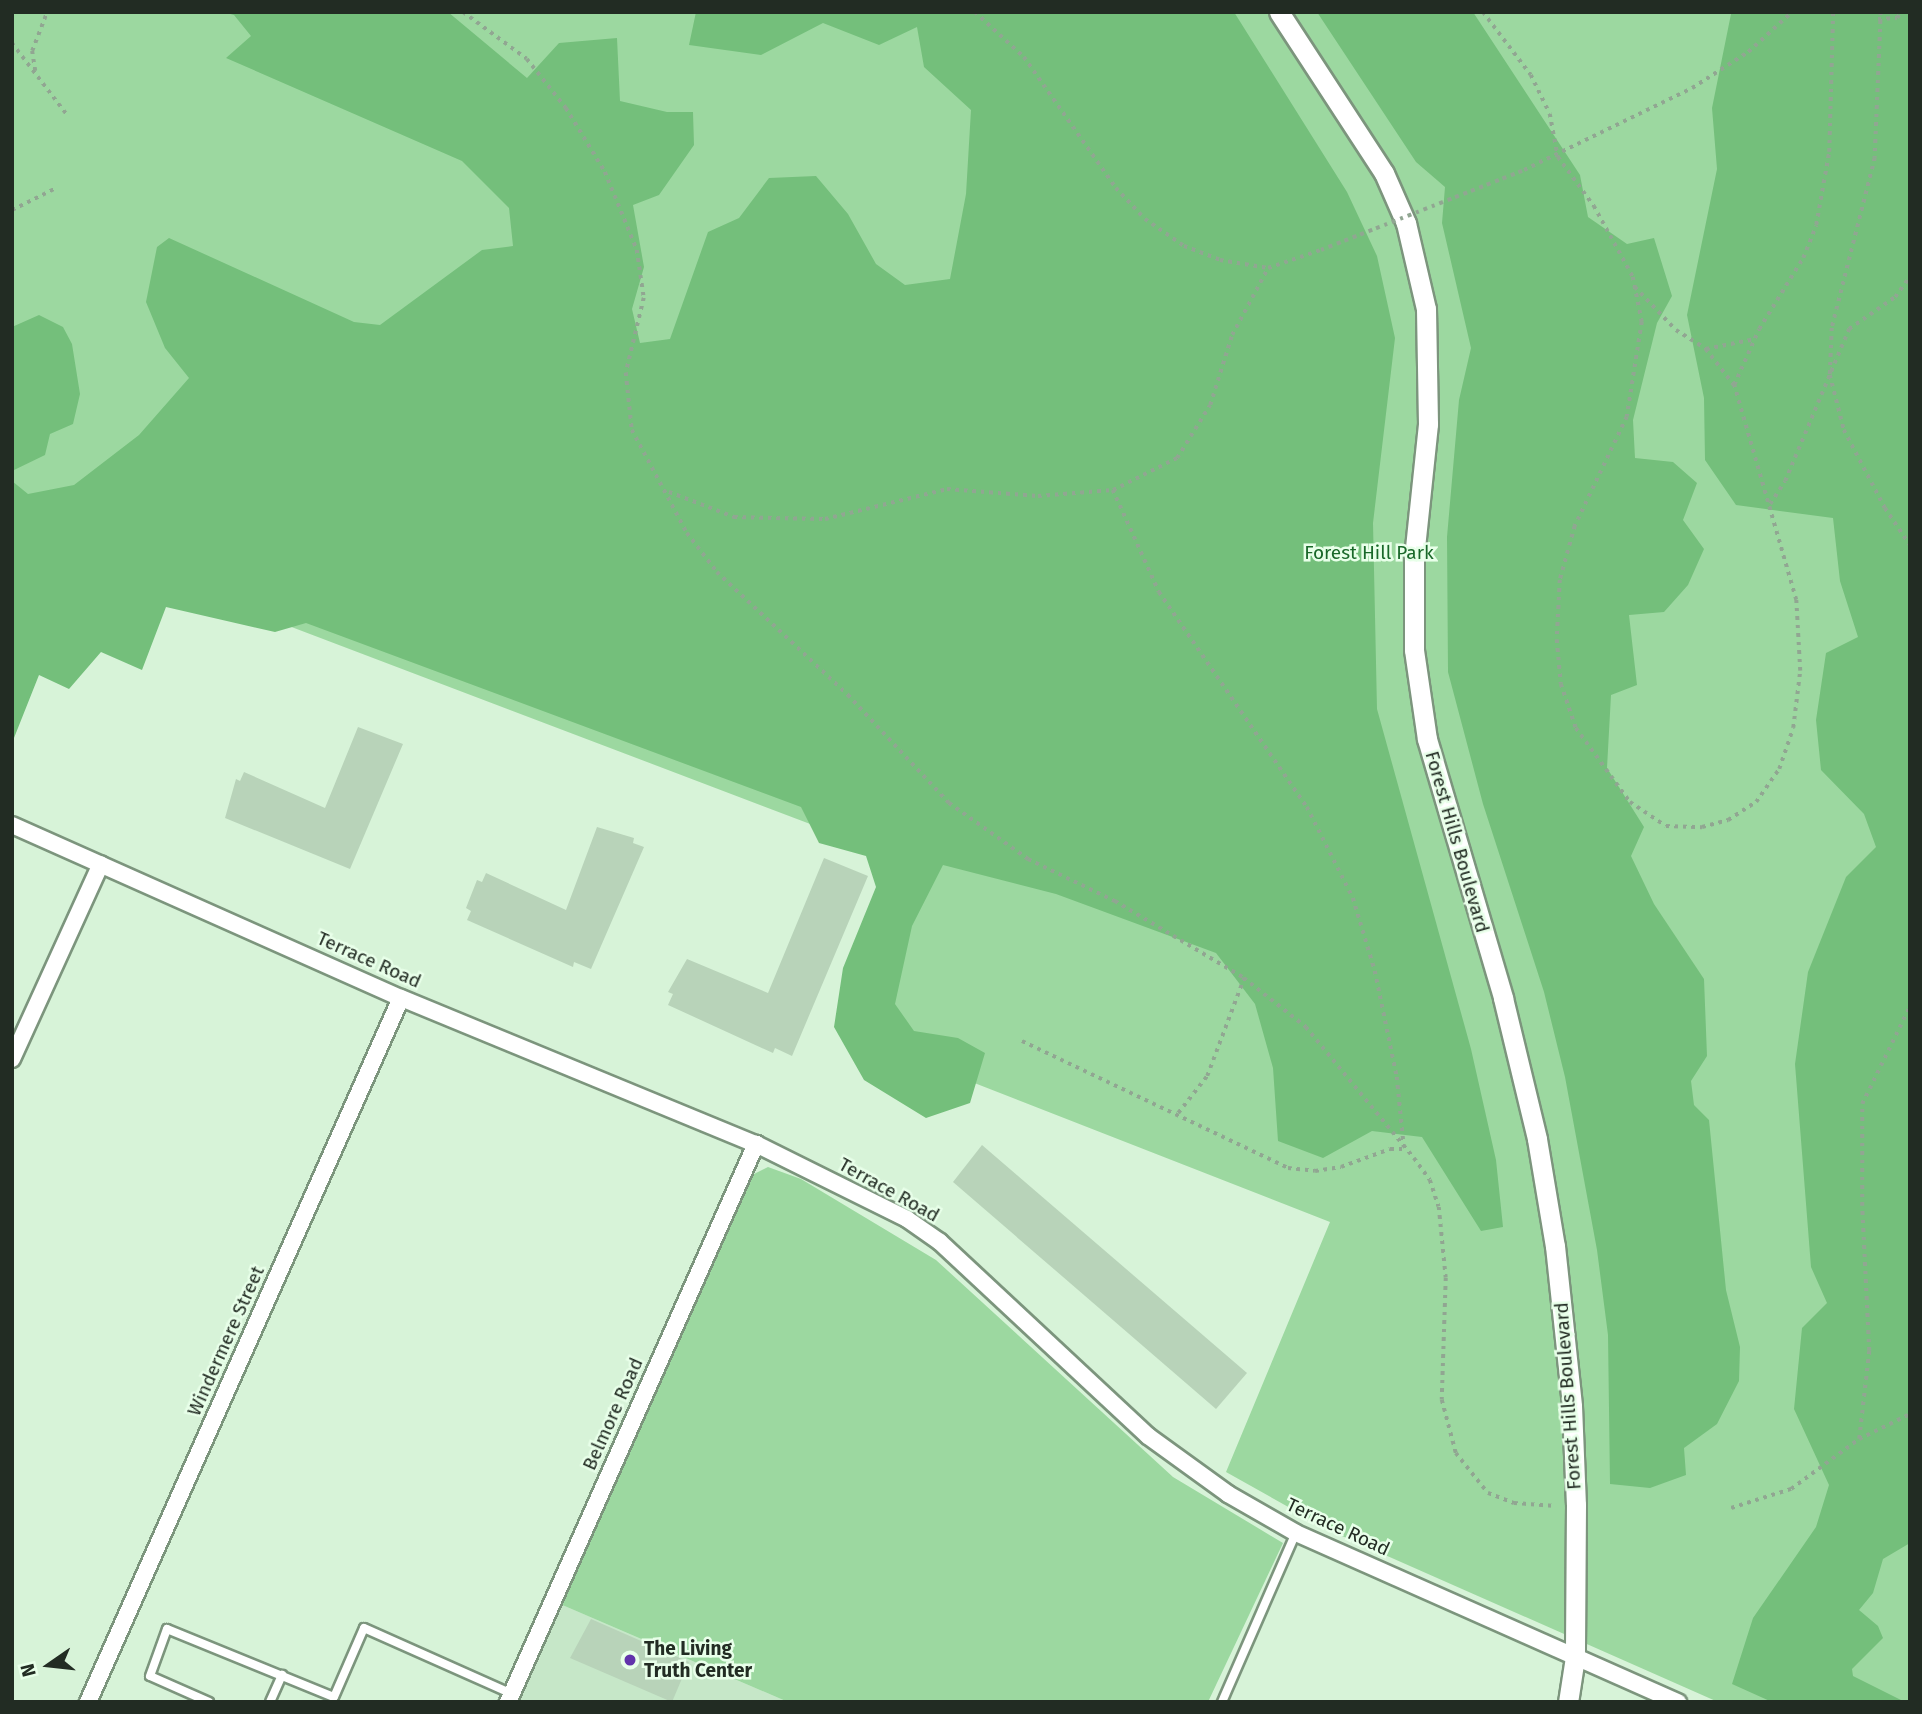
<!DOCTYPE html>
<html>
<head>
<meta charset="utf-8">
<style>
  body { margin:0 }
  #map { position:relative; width:1922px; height:1714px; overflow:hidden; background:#d7f3d8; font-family:"Fira Sans",sans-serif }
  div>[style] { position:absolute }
  .built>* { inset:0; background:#c6e7c8 }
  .green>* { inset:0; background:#9cd8a0 }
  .forest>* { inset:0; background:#74bf7b }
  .building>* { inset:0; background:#b8d3b9 }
  .path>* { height:3.5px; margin-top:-1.75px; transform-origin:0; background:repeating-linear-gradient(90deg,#91a692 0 3.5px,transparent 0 8.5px) }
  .roads { filter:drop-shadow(2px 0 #7c957d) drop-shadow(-2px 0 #7c957d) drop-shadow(0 2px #7c957d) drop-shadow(0 -2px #7c957d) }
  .service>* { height:8px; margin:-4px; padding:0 4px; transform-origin:4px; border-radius:4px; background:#fff }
  .minor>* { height:16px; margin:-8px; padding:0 8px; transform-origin:8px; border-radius:8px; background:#fff }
  .tertiary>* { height:19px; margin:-9.5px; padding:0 9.5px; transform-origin:9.5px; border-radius:9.5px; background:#fff }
  .path-bridge>* { height:3.5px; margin-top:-1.75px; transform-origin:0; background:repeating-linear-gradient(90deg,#91a692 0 3.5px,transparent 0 8.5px) }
  .dots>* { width:19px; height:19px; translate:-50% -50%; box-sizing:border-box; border:4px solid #e8ffe9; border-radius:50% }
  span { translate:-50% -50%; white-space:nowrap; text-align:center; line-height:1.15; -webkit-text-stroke:5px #e8ffe9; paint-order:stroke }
  .park-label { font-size:19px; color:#196829 }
  .street-label { font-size:19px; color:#222c23 }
  .poi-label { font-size:19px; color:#222c23; font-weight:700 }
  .left { translate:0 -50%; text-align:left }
  .frame { position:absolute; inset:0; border:14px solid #222c23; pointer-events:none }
  .north { position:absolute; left:14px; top:1630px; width:70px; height:70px; -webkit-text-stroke:5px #e8ffe9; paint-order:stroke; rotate:256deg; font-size:19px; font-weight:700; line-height:28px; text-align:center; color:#222c23 }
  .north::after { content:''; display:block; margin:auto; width:24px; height:32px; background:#222c23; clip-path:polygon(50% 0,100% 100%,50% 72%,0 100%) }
</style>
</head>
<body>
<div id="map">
  <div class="built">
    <i style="clip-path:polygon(560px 1604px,788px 1702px,508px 1702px)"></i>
  </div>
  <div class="green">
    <i style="clip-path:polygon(12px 12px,1910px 12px,1910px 1702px,1718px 1702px,1333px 1532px,1226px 1472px,1330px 1222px,859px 1038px,929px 869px,33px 529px,12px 556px)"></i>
    <i style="clip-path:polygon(768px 1167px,801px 1179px,936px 1260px,1173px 1477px,1283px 1543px,1208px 1702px,788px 1702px,560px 1604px,748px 1177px)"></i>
  </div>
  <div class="forest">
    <i style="clip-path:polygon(223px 12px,448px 12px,527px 78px,559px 43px,617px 38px,620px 101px,667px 112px,693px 112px,694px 145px,659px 195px,633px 205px,644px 267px,632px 309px,640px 343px,670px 339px,708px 232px,739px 218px,769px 178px,816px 176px,848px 214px,876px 264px,905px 285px,950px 279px,966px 194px,971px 110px,924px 67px,917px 27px,879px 45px,823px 23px,761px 55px,689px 45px,696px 12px,1234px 12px,1347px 192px,1377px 256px,1395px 338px,1373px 523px,1377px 709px,1471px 1049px,1496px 1160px,1503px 1227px,1481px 1231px,1422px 1137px,1372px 1131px,1323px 1158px,1278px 1141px,1273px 1068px,1255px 1004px,1216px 953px,1056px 894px,943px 865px,912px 926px,895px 1004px,914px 1031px,958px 1038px,985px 1053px,970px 1103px,926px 1118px,864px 1080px,834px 1027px,843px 968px,876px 887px,866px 856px,819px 843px,801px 807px,306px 623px,275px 632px,166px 607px,142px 670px,101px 652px,69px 689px,39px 675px,12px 743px,12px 481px,28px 494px,74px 485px,139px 435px,189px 378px,165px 348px,146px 302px,157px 247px,169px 238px,354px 322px,380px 325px,482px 250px,513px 246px,509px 208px,462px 161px,226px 58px,251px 36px,234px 15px)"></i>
    <i style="clip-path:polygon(1317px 12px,1473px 12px,1580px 175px,1588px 217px,1627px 244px,1654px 238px,1672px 296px,1657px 323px,1633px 420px,1635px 458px,1673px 462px,1697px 483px,1683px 520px,1704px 549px,1688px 585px,1664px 612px,1629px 615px,1637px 685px,1611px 695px,1607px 768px,1644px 827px,1631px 856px,1654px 904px,1704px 979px,1707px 1056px,1691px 1081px,1694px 1105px,1709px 1120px,1726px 1290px,1740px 1347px,1739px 1381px,1717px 1424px,1684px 1448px,1686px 1475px,1650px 1488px,1610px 1484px,1608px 1335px,1597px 1250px,1565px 1077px,1544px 992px,1483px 804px,1448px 672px,1447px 537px,1459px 400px,1471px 348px,1442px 223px,1445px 187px,1416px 162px)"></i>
    <i style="clip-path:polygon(1910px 12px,1910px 1543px,1883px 1559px,1873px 1593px,1859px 1610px,1878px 1626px,1883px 1638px,1852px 1669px,1853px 1676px,1905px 1702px,1772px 1702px,1732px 1684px,1753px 1618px,1816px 1527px,1829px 1485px,1794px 1409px,1802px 1328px,1827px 1303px,1811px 1267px,1795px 1064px,1808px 972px,1846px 877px,1876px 847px,1864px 814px,1821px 770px,1816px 720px,1826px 653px,1858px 637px,1840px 581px,1833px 518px,1736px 505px,1705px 460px,1704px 398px,1687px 315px,1717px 169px,1712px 108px,1731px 14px)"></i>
    <i style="clip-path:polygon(39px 315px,63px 327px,72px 344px,80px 394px,73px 424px,50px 434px,45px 455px,12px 471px,12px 327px)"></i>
  </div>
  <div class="building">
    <i style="clip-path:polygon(358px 727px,403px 744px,350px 869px,225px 818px,236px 779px,240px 781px,244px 772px,325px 808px)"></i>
    <i style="clip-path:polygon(597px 827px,634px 838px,633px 843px,644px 847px,591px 969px,574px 962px,573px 967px,467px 920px,471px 911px,466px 908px,477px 880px,482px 882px,486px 873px,566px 910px)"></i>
    <i style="clip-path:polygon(824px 858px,868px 876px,792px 1056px,775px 1048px,773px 1053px,668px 1005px,673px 994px,668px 992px,687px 959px,768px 993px)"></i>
    <i style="clip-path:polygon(982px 1145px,1247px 1373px,1216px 1409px,953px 1182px)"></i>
    <i style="clip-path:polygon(591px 1619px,689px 1662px,672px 1702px,570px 1658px)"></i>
  </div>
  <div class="path">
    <i style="left:463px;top:12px;width:79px;rotate:36.3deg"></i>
    <i style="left:527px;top:59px;width:63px;rotate:51.5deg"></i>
    <i style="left:566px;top:108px;width:75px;rotate:58.6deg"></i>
    <i style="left:605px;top:172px;width:84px;rotate:67.7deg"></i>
    <i style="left:637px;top:250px;width:49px;rotate:81.7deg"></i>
    <i style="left:644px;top:298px;width:77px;rotate:103.5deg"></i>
    <i style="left:626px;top:373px;width:57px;rotate:84deg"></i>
    <i style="left:632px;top:430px;width:117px;rotate:61.9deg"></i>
    <i style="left:687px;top:533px;width:49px;rotate:52.4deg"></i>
    <i style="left:717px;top:572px;width:180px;rotate:43.2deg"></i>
    <i style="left:848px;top:695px;width:148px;rotate:46.9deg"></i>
    <i style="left:949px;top:803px;width:97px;rotate:35.3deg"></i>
    <i style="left:1028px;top:859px;width:97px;rotate:25.8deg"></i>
    <i style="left:1115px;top:901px;width:150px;rotate:30.8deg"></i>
    <i style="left:1244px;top:978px;width:79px;rotate:38.3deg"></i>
    <i style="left:1306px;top:1027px;width:170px;rotate:50.5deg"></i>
    <i style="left:1414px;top:1158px;width:27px;rotate:54deg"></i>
    <i style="left:1430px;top:1180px;width:28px;rotate:72deg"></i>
    <i style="left:1439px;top:1207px;width:71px;rotate:84.4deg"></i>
    <i style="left:1446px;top:1278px;width:122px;rotate:91.9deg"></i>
    <i style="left:1442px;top:1400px;width:55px;rotate:75.2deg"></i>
    <i style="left:1456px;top:1453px;width:51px;rotate:51.3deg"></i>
    <i style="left:1488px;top:1493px;width:28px;rotate:21deg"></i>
    <i style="left:1514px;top:1503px;width:42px;rotate:4.1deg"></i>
    <i style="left:975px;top:12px;width:67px;rotate:42.6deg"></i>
    <i style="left:1024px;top:57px;width:160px;rotate:54.9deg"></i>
    <i style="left:1116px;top:188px;width:42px;rotate:46.9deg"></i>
    <i style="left:1145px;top:219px;width:47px;rotate:34.7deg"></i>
    <i style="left:1184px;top:246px;width:39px;rotate:21deg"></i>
    <i style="left:1220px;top:260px;width:49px;rotate:9.5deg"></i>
    <i style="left:1268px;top:268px;width:56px;rotate:-18.8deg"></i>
    <i style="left:1483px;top:12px;width:79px;rotate:52.7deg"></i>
    <i style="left:1531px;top:75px;width:43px;rotate:64deg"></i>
    <i style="left:1550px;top:114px;width:44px;rotate:79.5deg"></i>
    <i style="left:1558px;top:157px;width:61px;rotate:53.7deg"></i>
    <i style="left:1594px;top:206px;width:81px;rotate:61.2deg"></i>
    <i style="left:1633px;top:277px;width:46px;rotate:78.7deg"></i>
    <i style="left:1642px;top:322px;width:96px;rotate:99deg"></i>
    <i style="left:1627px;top:417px;width:121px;rotate:115.5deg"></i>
    <i style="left:1575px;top:526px;width:56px;rotate:105.5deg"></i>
    <i style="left:1560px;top:580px;width:60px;rotate:92.9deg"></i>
    <i style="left:1557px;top:640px;width:44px;rotate:84.8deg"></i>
    <i style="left:1561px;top:684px;width:46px;rotate:71.2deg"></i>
    <i style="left:1576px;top:728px;width:92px;rotate:53.9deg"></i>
    <i style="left:1630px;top:802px;width:43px;rotate:33.7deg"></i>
    <i style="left:1666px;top:826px;width:36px;rotate:2deg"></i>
    <i style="left:1702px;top:827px;width:27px;rotate:-15deg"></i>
    <i style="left:1728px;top:820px;width:33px;rotate:-33deg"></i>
    <i style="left:1756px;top:802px;width:40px;rotate:-55.1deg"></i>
    <i style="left:1779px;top:769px;width:43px;rotate:-71.1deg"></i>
    <i style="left:1793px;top:728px;width:57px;rotate:-83deg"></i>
    <i style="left:1800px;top:671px;width:71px;rotate:-93.2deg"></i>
    <i style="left:1796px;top:600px;width:224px;rotate:-106.1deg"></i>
    <i style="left:1881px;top:12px;width:146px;rotate:92.4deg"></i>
    <i style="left:1875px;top:158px;width:175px;rotate:104.2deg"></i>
    <i style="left:1832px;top:328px;width:47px;rotate:92.4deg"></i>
    <i style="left:1830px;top:375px;width:57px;rotate:75.7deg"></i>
    <i style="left:1844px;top:430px;width:88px;rotate:62.3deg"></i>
    <i style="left:1885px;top:508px;width:45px;rotate:56deg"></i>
    <i style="left:1878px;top:19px;width:19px;rotate:-3deg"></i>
    <i style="left:1897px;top:18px;width:7px;rotate:-56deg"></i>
    <i style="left:12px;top:43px;width:92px;rotate:52.5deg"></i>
    <i style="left:35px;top:71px;width:20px;rotate:-99deg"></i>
    <i style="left:32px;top:51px;width:42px;rotate:-69deg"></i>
    <i style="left:1524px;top:170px;width:187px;rotate:-26deg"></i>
    <i style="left:1692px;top:88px;width:67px;rotate:-32.7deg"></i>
    <i style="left:1748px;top:52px;width:59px;rotate:-42.3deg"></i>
    <i style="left:12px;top:210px;width:47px;rotate:-26.6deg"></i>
    <i style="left:1635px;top:287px;width:59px;rotate:46.4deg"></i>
    <i style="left:1676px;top:330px;width:36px;rotate:32deg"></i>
    <i style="left:1706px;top:349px;width:46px;rotate:52.1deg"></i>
    <i style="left:1734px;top:385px;width:61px;rotate:-65.9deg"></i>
    <i style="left:1759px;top:329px;width:84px;rotate:-58.2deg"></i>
    <i style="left:1803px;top:258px;width:35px;rotate:-68deg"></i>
    <i style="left:1816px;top:225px;width:74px;rotate:-79.9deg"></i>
    <i style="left:1829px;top:152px;width:140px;rotate:-88.4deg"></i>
    <i style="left:1706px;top:349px;width:50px;rotate:-11.5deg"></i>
    <i style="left:1113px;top:490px;width:112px;rotate:65.7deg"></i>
    <i style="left:1159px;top:592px;width:261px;rotate:55.5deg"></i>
    <i style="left:1307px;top:807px;width:102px;rotate:63.2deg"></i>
    <i style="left:1353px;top:898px;width:76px;rotate:73.2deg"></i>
    <i style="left:1375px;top:971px;width:108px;rotate:78.3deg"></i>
    <i style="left:1397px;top:1077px;width:70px;rotate:84.3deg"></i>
    <i style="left:669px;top:492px;width:70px;rotate:21deg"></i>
    <i style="left:734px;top:517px;width:91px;rotate:1.3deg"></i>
    <i style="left:825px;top:519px;width:126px;rotate:-13.8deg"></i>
    <i style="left:947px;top:489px;width:91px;rotate:4.4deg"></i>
    <i style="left:1038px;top:496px;width:75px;rotate:-4.6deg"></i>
    <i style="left:1113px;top:490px;width:72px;rotate:-26.6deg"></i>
    <i style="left:1177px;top:458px;width:62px;rotate:-58.1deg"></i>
    <i style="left:1210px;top:405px;width:73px;rotate:-72.6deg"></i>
    <i style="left:1232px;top:335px;width:76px;rotate:-61.8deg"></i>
    <i style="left:1770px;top:504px;width:27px;rotate:-57deg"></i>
    <i style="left:1785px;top:481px;width:165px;rotate:-67.2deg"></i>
    <i style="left:1849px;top:329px;width:56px;rotate:-34.8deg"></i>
    <i style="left:1895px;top:297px;width:26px;rotate:-54deg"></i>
    <i style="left:1022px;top:1041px;width:295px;rotate:25.5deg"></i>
    <i style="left:1288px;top:1168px;width:27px;rotate:6deg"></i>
    <i style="left:1315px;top:1171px;width:26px;rotate:-9deg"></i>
    <i style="left:1341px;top:1167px;width:52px;rotate:-20.2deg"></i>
    <i style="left:1390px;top:1149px;width:14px"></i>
    <i style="left:1178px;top:1113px;width:47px;rotate:-51.9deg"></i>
    <i style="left:1207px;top:1076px;width:105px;rotate:-69.3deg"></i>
    <i style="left:1859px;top:1439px;width:89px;rotate:-83.5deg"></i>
    <i style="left:1869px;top:1351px;width:145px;rotate:-92.8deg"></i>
    <i style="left:1862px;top:1206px;width:102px;rotate:-90deg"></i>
    <i style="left:1862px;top:1104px;width:109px;rotate:-63.9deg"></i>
    <i style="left:1731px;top:1508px;width:63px;rotate:-17.6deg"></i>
    <i style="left:1791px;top:1489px;width:84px;rotate:-36.3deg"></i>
    <i style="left:1859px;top:1439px;width:57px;rotate:-26.1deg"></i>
  </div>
  <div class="roads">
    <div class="service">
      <i style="left:209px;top:1702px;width:64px;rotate:-156.2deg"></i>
      <i style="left:150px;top:1676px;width:50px;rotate:-70.1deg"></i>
      <i style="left:167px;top:1629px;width:180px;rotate:22.2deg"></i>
      <i style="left:334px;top:1697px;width:75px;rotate:-66.5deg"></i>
      <i style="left:364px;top:1628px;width:162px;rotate:24deg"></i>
      <i style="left:270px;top:1702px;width:30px;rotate:-66deg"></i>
      <i style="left:1222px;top:1702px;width:184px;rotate:-66.4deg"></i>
    </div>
    <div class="minor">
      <i style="left:12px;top:825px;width:426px;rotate:24deg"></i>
      <i style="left:401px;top:998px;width:384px;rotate:22.4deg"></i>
      <i style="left:756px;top:1144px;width:169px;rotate:26.4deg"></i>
      <i style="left:907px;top:1219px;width:40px;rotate:34.9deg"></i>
      <i style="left:940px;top:1242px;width:284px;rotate:43deg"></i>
      <i style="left:1148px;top:1436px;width:99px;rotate:35.9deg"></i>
      <i style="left:1228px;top:1494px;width:78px;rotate:29.8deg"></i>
      <i style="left:1296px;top:1533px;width:418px;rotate:23.9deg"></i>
      <i style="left:12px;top:1059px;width:214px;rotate:-65.5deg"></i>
      <i style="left:88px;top:1702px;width:770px;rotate:-66.03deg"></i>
      <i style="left:508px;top:1702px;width:611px;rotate:-66.04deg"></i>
    </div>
    <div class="tertiary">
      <i style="left:1279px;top:12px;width:192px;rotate:56.9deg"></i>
      <i style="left:1384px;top:173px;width:55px;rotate:66.3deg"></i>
      <i style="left:1406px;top:223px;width:88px;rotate:76.9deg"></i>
      <i style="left:1426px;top:309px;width:115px;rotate:89deg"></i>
      <i style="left:1428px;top:424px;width:134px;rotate:96deg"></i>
      <i style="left:1414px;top:557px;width:93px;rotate:90deg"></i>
      <i style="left:1414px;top:650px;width:90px;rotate:81.7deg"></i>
      <i style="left:1427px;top:739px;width:270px;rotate:73.6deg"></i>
      <i style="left:1503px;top:998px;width:145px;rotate:76.4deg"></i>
      <i style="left:1537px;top:1139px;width:109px;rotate:80.5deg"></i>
      <i style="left:1555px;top:1246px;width:161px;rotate:83.9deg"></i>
      <i style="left:1572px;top:1406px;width:99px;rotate:87.7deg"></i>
      <i style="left:1576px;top:1505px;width:152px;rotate:90.4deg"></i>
      <i style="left:1575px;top:1657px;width:46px;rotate:98.8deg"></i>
    </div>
  </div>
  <div class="path-bridge">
    <i style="left:1321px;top:250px;width:218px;rotate:-21.5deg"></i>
  </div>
  <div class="dots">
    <i style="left:630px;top:1660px;background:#6233ab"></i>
  </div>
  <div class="park-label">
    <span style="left:1369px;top:553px">Forest Hill Park</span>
  </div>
  <div class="street-label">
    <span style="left:1457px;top:842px;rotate:74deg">Forest Hills Boulevard</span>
    <span style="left:369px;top:960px;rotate:24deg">Terrace Road</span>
    <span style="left:889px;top:1190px;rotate:29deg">Terrace Road</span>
    <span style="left:226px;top:1341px;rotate:-66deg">Windermere Street</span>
    <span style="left:1568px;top:1396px;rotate:-94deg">Forest Hills Boulevard</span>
    <span style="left:613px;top:1414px;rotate:-66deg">Belmore Road</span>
    <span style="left:1338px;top:1527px;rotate:25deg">Terrace Road</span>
  </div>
  <div class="poi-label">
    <span class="left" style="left:644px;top:1660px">The Living<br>Truth Center</span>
  </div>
  <div class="frame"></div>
  <div class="north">N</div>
</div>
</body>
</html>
